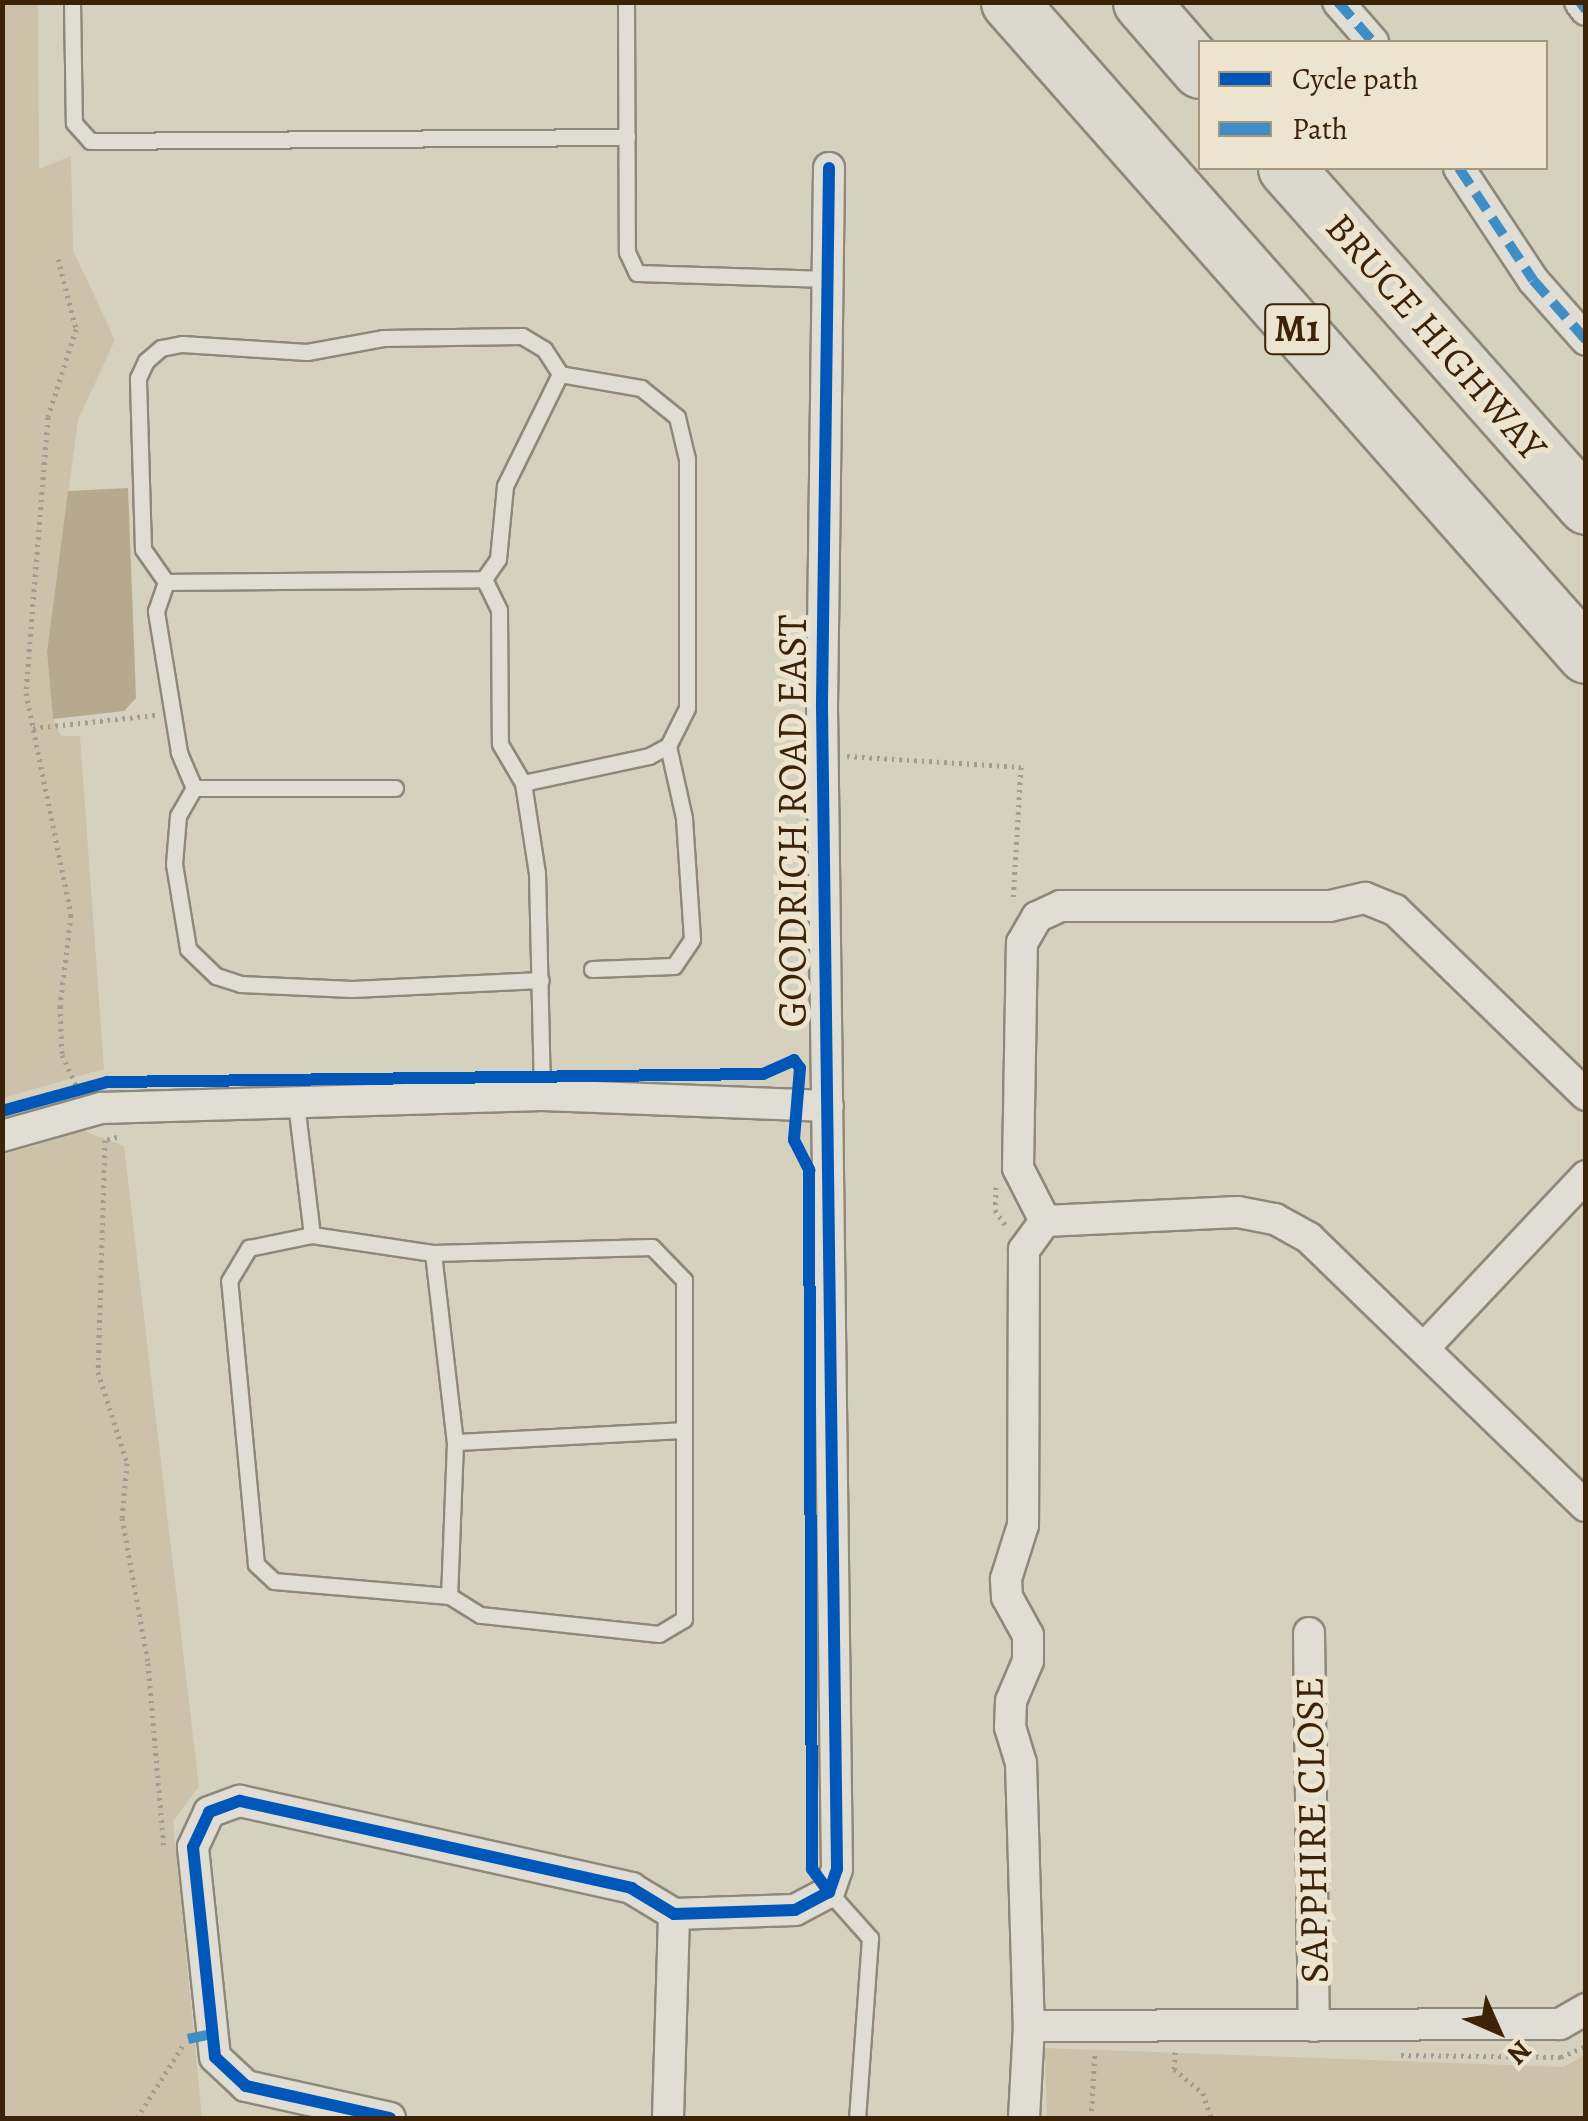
<!DOCTYPE html>
<html>
<head>
<meta charset="utf-8">
<style>
  body { margin:0 }
  #map { position:relative; width:1588px; height:2121px; overflow:hidden; background:#d6d0be; font-family:Alegreya,serif }
  div>[style] { position:absolute }
  .green>* { inset:0; background:#cdc2a9 }
  .water>* { inset:0; background:#b6a98e }
  .path>* { height:5px; margin-top:-2.5px; transform-origin:0; background:repeating-linear-gradient(90deg,#a29c93 0 2.5px,transparent 0 7.5px) }
  .roads { filter:drop-shadow(2px 0 #8e887a) drop-shadow(-2px 0 #8e887a) drop-shadow(0 2px #8e887a) drop-shadow(0 -2px #8e887a) }
  .service>* { height:15px; margin:-7.5px; padding:0 7.5px; transform-origin:7.5px; border-radius:7.5px; background:#e0ddd4 }
  .minor>* { height:30px; margin:-15px; padding:0 15px; transform-origin:15px; border-radius:15px; background:#e0ddd4 }
  .motorway>* { height:55px; margin:-27.5px; padding:0 27.5px; transform-origin:27.5px; border-radius:27.5px; background:#dbd8cd }
  .quiet>* { height:10px; margin-top:-5px; transform-origin:0; background:repeating-linear-gradient(90deg,#3e8ec5 0 20px,transparent 0 30px) }
  .cycleway>* { height:12px; margin:-6px; padding:0 6px; transform-origin:6px; border-radius:6px; background:#0057b8 }
  span { translate:-50% -50%; white-space:nowrap; text-align:center; line-height:1.15; -webkit-text-stroke:10px #ece4ce; paint-order:stroke }
  .shield-label span { padding:2px 8px; background:#ece4ce; border:2px solid; border-radius:8px; -webkit-text-stroke-width:0 }
  .shield-label { font-size:38px; color:#3c2207; font-weight:700 }
  .street-label { font-size:40px; color:#3c2207 }
  .frame { position:absolute; inset:0; border:5px solid #3c2207; pointer-events:none }
  .legend { position:absolute; left:1198px; top:40px; width:350px; height:130px; box-sizing:border-box; background:#ece4ce; border:2px solid #a6967e; margin:0; padding:12px 18px; list-style:none; font-size:30px; color:#3c2207 }
  .legend li { display:flex; align-items:center; gap:20px; height:50px }
  .legend b { width:50px; border:2px solid #a6967e }
  .north { position:absolute; left:1448px; top:1981px; width:100px; height:100px; -webkit-text-stroke:8px #ece4ce; paint-order:stroke; rotate:135deg; font-size:28px; font-weight:700; line-height:40px; text-align:center; color:#3c2207 }
  .north::after { content:''; display:block; margin:auto; width:35px; height:45px; background:#3c2207; clip-path:polygon(50% 0,100% 100%,50% 72%,0 100%) }
</style>
</head>
<body>
<div id="map">
  <div class="green">
    <i style="clip-path:polygon(38px 2px,39px 169px,71px 156px,73px 250px,115px 340px,78px 420px,47px 652px,53px 719px,61px 736px,80px 736px,104px 1069px,3px 1098px,2px 12px,4px 3px)"></i>
    <i style="clip-path:polygon(84px 1131px,124px 1146px,199px 1787px,173px 1821px,202px 2118px,3px 2118px,3px 1155px)"></i>
    <i style="clip-path:polygon(1045px 2048px,1563px 2067px,1585px 2055px,1585px 2118px,1047px 2118px)"></i>
  </div>
  <div class="water">
    <i style="clip-path:polygon(128px 488px,136px 698px,124px 711px,53px 719px,47px 652px,68px 491px)"></i>
  </div>
  <div class="path">
    <i style="left:58px;top:259px;width:72px;rotate:75.6deg"></i>
    <i style="left:76px;top:329px;width:92px;rotate:107.7deg"></i>
    <i style="left:48px;top:417px;width:277px;rotate:94.6deg"></i>
    <i style="left:26px;top:693px;width:227px;rotate:78.5deg"></i>
    <i style="left:71px;top:915px;width:92px;rotate:96.9deg"></i>
    <i style="left:60px;top:1006px;width:49px;rotate:87.7deg"></i>
    <i style="left:62px;top:1055px;width:35px;rotate:65deg"></i>
    <i style="left:33px;top:728px;width:123px;rotate:-6.1deg"></i>
    <i style="left:847px;top:756px;width:174px;rotate:3.6deg"></i>
    <i style="left:1021px;top:767px;width:135px;rotate:93.4deg"></i>
    <i style="left:117px;top:1137px;width:12px;rotate:166deg"></i>
    <i style="left:105px;top:1140px;width:232px;rotate:91.7deg"></i>
    <i style="left:98px;top:1372px;width:96px;rotate:72.3deg"></i>
    <i style="left:127px;top:1463px;width:55px;rotate:95.2deg"></i>
    <i style="left:122px;top:1518px;width:147px;rotate:79.8deg"></i>
    <i style="left:148px;top:1663px;width:187px;rotate:85.1deg"></i>
    <i style="left:996px;top:1187px;width:23px;rotate:92deg"></i>
    <i style="left:995px;top:1210px;width:21px;rotate:55deg"></i>
    <i style="left:1175px;top:2052px;width:17px;rotate:93deg"></i>
    <i style="left:1174px;top:2069px;width:38px;rotate:40deg"></i>
    <i style="left:1203px;top:2093px;width:26px;rotate:72deg"></i>
    <i style="left:1401px;top:2055px;width:160px;rotate:0.7deg"></i>
    <i style="left:1561px;top:2057px;width:27px;rotate:-24deg"></i>
    <i style="left:137px;top:2118px;width:90px;rotate:-57.7deg"></i>
    <i style="left:1091px;top:2118px;width:66px;rotate:-86.5deg"></i>
  </div>
  <div class="roads">
    <div class="service">
      <i style="left:72px;top:2px;width:121px;rotate:89.1deg"></i>
      <i style="left:74px;top:123px;width:24px;rotate:48deg"></i>
      <i style="left:90px;top:141px;width:537px;rotate:-0.43deg"></i>
      <i style="left:626px;top:2px;width:250px;rotate:89.8deg"></i>
      <i style="left:627px;top:252px;width:23px;rotate:65deg"></i>
      <i style="left:637px;top:273px;width:191px;rotate:1.8deg"></i>
      <i style="left:166px;top:582px;width:318px;rotate:-0.5deg"></i>
      <i style="left:523px;top:783px;width:129px;rotate:-12.1deg"></i>
      <i style="left:649px;top:756px;width:21px;rotate:-28deg"></i>
      <i style="left:668px;top:746px;width:42px;rotate:-63.4deg"></i>
      <i style="left:687px;top:708px;width:249px;rotate:-90deg"></i>
      <i style="left:687px;top:459px;width:43px;rotate:-103.4deg"></i>
      <i style="left:677px;top:417px;width:46px;rotate:-141.1deg"></i>
      <i style="left:641px;top:388px;width:82px;rotate:-170.2deg"></i>
      <i style="left:560px;top:374px;width:125px;rotate:116.2deg"></i>
      <i style="left:505px;top:486px;width:73px;rotate:95.5deg"></i>
      <i style="left:498px;top:559px;width:24px;rotate:125deg"></i>
      <i style="left:484px;top:579px;width:34px;rotate:64deg"></i>
      <i style="left:499px;top:610px;width:134px;rotate:89.6deg"></i>
      <i style="left:500px;top:744px;width:45px;rotate:59.5deg"></i>
      <i style="left:523px;top:783px;width:91px;rotate:81.2deg"></i>
      <i style="left:537px;top:873px;width:222px;rotate:88.7deg"></i>
      <i style="left:194px;top:788px;width:39px;rotate:-113deg"></i>
      <i style="left:179px;top:752px;width:143px;rotate:-99.3deg"></i>
      <i style="left:156px;top:611px;width:31px;rotate:-71deg"></i>
      <i style="left:166px;top:582px;width:40px;rotate:-124.9deg"></i>
      <i style="left:143px;top:549px;width:171px;rotate:-91.7deg"></i>
      <i style="left:138px;top:378px;width:19px;rotate:-65deg"></i>
      <i style="left:146px;top:361px;width:20px;rotate:-41deg"></i>
      <i style="left:161px;top:348px;width:21px;rotate:-11deg"></i>
      <i style="left:182px;top:344px;width:125px;rotate:3.7deg"></i>
      <i style="left:307px;top:352px;width:77px;rotate:-10.4deg"></i>
      <i style="left:383px;top:338px;width:139px;rotate:-0.8deg"></i>
      <i style="left:522px;top:336px;width:26px;rotate:31deg"></i>
      <i style="left:544px;top:349px;width:30px;rotate:57deg"></i>
      <i style="left:395px;top:788px;width:201px;rotate:180deg"></i>
      <i style="left:194px;top:788px;width:32px;rotate:120deg"></i>
      <i style="left:178px;top:816px;width:48px;rotate:94.8deg"></i>
      <i style="left:174px;top:864px;width:86px;rotate:80.6deg"></i>
      <i style="left:188px;top:949px;width:39px;rotate:44deg"></i>
      <i style="left:216px;top:976px;width:25px;rotate:18deg"></i>
      <i style="left:240px;top:984px;width:112px;rotate:2.6deg"></i>
      <i style="left:352px;top:989px;width:189px;rotate:-2.7deg"></i>
      <i style="left:592px;top:969px;width:82px;rotate:-2.1deg"></i>
      <i style="left:674px;top:966px;width:32px;rotate:-56deg"></i>
      <i style="left:692px;top:939px;width:121px;rotate:-93.8deg"></i>
      <i style="left:684px;top:818px;width:74px;rotate:-102.5deg"></i>
      <i style="left:296px;top:1103px;width:133px;rotate:83.1deg"></i>
      <i style="left:312px;top:1235px;width:122px;rotate:8.5deg"></i>
      <i style="left:433px;top:1253px;width:219px;rotate:-1.6deg"></i>
      <i style="left:652px;top:1247px;width:46px;rotate:45.9deg"></i>
      <i style="left:684px;top:1280px;width:339px;rotate:90deg"></i>
      <i style="left:684px;top:1619px;width:29px;rotate:149deg"></i>
      <i style="left:659px;top:1634px;width:180px;rotate:-173.9deg"></i>
      <i style="left:480px;top:1615px;width:36px;rotate:-148deg"></i>
      <i style="left:449px;top:1596px;width:176px;rotate:-175.1deg"></i>
      <i style="left:274px;top:1581px;width:25px;rotate:-137deg"></i>
      <i style="left:256px;top:1564px;width:284px;rotate:-95.4deg"></i>
      <i style="left:229px;top:1281px;width:39px;rotate:-59deg"></i>
      <i style="left:249px;top:1248px;width:64px;rotate:-11.7deg"></i>
      <i style="left:433px;top:1253px;width:190px;rotate:83.4deg"></i>
      <i style="left:455px;top:1442px;width:154px;rotate:92.2deg"></i>
      <i style="left:455px;top:1442px;width:229px;rotate:-3deg"></i>
      <i style="left:829px;top:1892px;width:62px;rotate:48.3deg"></i>
      <i style="left:870px;top:1938px;width:180px;rotate:94.1deg"></i>
    </div>
    <div class="minor">
      <i style="left:1338px;top:2px;width:53px;rotate:48.8deg"></i>
      <i style="left:1580px;top:2px;width:10px;rotate:53deg"></i>
      <i style="left:1459px;top:168px;width:134px;rotate:56.5deg"></i>
      <i style="left:1533px;top:280px;width:80px;rotate:48.5deg"></i>
      <i style="left:2px;top:1136px;width:103px;rotate:-15.8deg"></i>
      <i style="left:101px;top:1108px;width:441px;rotate:-1.7deg"></i>
      <i style="left:542px;top:1095px;width:286px;rotate:2.2deg"></i>
      <i style="left:1045px;top:1221px;width:36px;rotate:126deg"></i>
      <i style="left:1024px;top:1250px;width:275px;rotate:90.2deg"></i>
      <i style="left:1023px;top:1525px;width:57px;rotate:107.5deg"></i>
      <i style="left:1006px;top:1579px;width:18px;rotate:87deg"></i>
      <i style="left:1007px;top:1597px;width:43px;rotate:61.1deg"></i>
      <i style="left:1028px;top:1635px;width:26px;rotate:90deg"></i>
      <i style="left:1028px;top:1661px;width:43px;rotate:113deg"></i>
      <i style="left:1011px;top:1701px;width:26px;rotate:92deg"></i>
      <i style="left:1010px;top:1727px;width:38px;rotate:73deg"></i>
      <i style="left:1021px;top:1763px;width:263px;rotate:88.3deg"></i>
      <i style="left:1029px;top:2026px;width:531px;rotate:-0.22deg"></i>
      <i style="left:1560px;top:2024px;width:30px;rotate:-30deg"></i>
      <i style="left:1045px;top:1221px;width:59px;rotate:-117deg"></i>
      <i style="left:1018px;top:1168px;width:225px;rotate:-89deg"></i>
      <i style="left:1022px;top:943px;width:30px;rotate:-60deg"></i>
      <i style="left:1037px;top:917px;width:26px;rotate:-25deg"></i>
      <i style="left:1061px;top:906px;width:269px"></i>
      <i style="left:1330px;top:906px;width:36px;rotate:-13deg"></i>
      <i style="left:1365px;top:898px;width:32px;rotate:22deg"></i>
      <i style="left:1395px;top:910px;width:266px;rotate:44.1deg"></i>
      <i style="left:1045px;top:1221px;width:193px;rotate:-2.7deg"></i>
      <i style="left:1238px;top:1212px;width:38px;rotate:11deg"></i>
      <i style="left:1275px;top:1219px;width:39px;rotate:29deg"></i>
      <i style="left:1309px;top:1238px;width:385px;rotate:44.1deg"></i>
      <i style="left:1424px;top:1348px;width:236px;rotate:-46.7deg"></i>
      <i style="left:1309px;top:1633px;width:393px;rotate:89.3deg"></i>
      <i style="left:390px;top:2118px;width:148px;rotate:-167.5deg"></i>
      <i style="left:246px;top:2086px;width:42px;rotate:-136.9deg"></i>
      <i style="left:215px;top:2057px;width:211px;rotate:-96deg"></i>
      <i style="left:193px;top:1847px;width:38px;rotate:-65deg"></i>
      <i style="left:209px;top:1812px;width:33px;rotate:-20deg"></i>
      <i style="left:240px;top:1801px;width:401px;rotate:12.5deg"></i>
      <i style="left:631px;top:1888px;width:50px;rotate:31.2deg"></i>
      <i style="left:674px;top:1914px;width:121px;rotate:-1.9deg"></i>
      <i style="left:795px;top:1910px;width:38px;rotate:-28deg"></i>
      <i style="left:829px;top:1892px;width:24px;rotate:-71deg"></i>
      <i style="left:837px;top:1869px;width:1163px;rotate:-90.74deg"></i>
      <i style="left:822px;top:706px;width:538px;rotate:-89.25deg"></i>
      <i style="left:668px;top:2118px;width:204px;rotate:-88.3deg"></i>
      <i style="left:1024px;top:2118px;width:92px;rotate:-86.9deg"></i>
    </div>
    <div class="motorway">
      <i style="left:1009px;top:2px;width:871px;rotate:48.54deg"></i>
      <i style="left:1141px;top:2px;width:90px;rotate:49.1deg"></i>
      <i style="left:1286px;top:168px;width:452px;rotate:48.4deg"></i>
    </div>
  </div>
  <div class="quiet">
    <i style="left:1338px;top:2px;width:53px;rotate:48.8deg"></i>
    <i style="left:1580px;top:2px;width:10px;rotate:53deg"></i>
    <i style="left:1459px;top:168px;width:134px;rotate:56.5deg"></i>
    <i style="left:1533px;top:280px;width:80px;rotate:48.5deg"></i>
    <i style="left:188px;top:2039px;width:25px;rotate:-12deg"></i>
  </div>
  <div class="cycleway">
    <i style="left:829px;top:168px;width:538px;rotate:90.75deg"></i>
    <i style="left:822px;top:706px;width:1163px;rotate:89.26deg"></i>
    <i style="left:837px;top:1869px;width:24px;rotate:109deg"></i>
    <i style="left:2px;top:1111px;width:109px;rotate:-15.4deg"></i>
    <i style="left:107px;top:1082px;width:656px;rotate:-0.7deg"></i>
    <i style="left:763px;top:1074px;width:34px;rotate:-24deg"></i>
    <i style="left:794px;top:1060px;width:10px;rotate:53deg"></i>
    <i style="left:800px;top:1068px;width:72px;rotate:94.8deg"></i>
    <i style="left:794px;top:1140px;width:34px;rotate:63deg"></i>
    <i style="left:809px;top:1170px;width:699px;rotate:89.75deg"></i>
    <i style="left:812px;top:1869px;width:29px;rotate:54deg"></i>
    <i style="left:390px;top:2118px;width:148px;rotate:-167.5deg"></i>
    <i style="left:246px;top:2086px;width:42px;rotate:-136.9deg"></i>
    <i style="left:215px;top:2057px;width:211px;rotate:-96deg"></i>
    <i style="left:193px;top:1847px;width:38px;rotate:-65deg"></i>
    <i style="left:209px;top:1812px;width:33px;rotate:-20deg"></i>
    <i style="left:240px;top:1801px;width:401px;rotate:12.5deg"></i>
    <i style="left:631px;top:1888px;width:50px;rotate:31.2deg"></i>
    <i style="left:674px;top:1914px;width:121px;rotate:-1.9deg"></i>
    <i style="left:795px;top:1910px;width:38px;rotate:-28deg"></i>
  </div>
  <div class="shield-label">
    <span style="left:1297px;top:329px">M1</span>
  </div>
  <div class="street-label">
    <span style="left:1436px;top:337px;rotate:49deg">BRUCE HIGHWAY</span>
    <span style="left:793px;top:821px;rotate:-90deg">GOODRICH ROAD EAST</span>
    <span style="left:1312px;top:1830px;rotate:-91deg">SAPPHIRE CLOSE</span>
  </div>
  <div class="frame"></div>
  <ul class="legend">
  <li><b style="height:12px;background:#0057b8"></b>Cycle path</li>
  <li><b style="height:12px;background:#3e8ec5"></b>Path</li>
  </ul>
  <div class="north">N</div>
</div>
</body>
</html>
